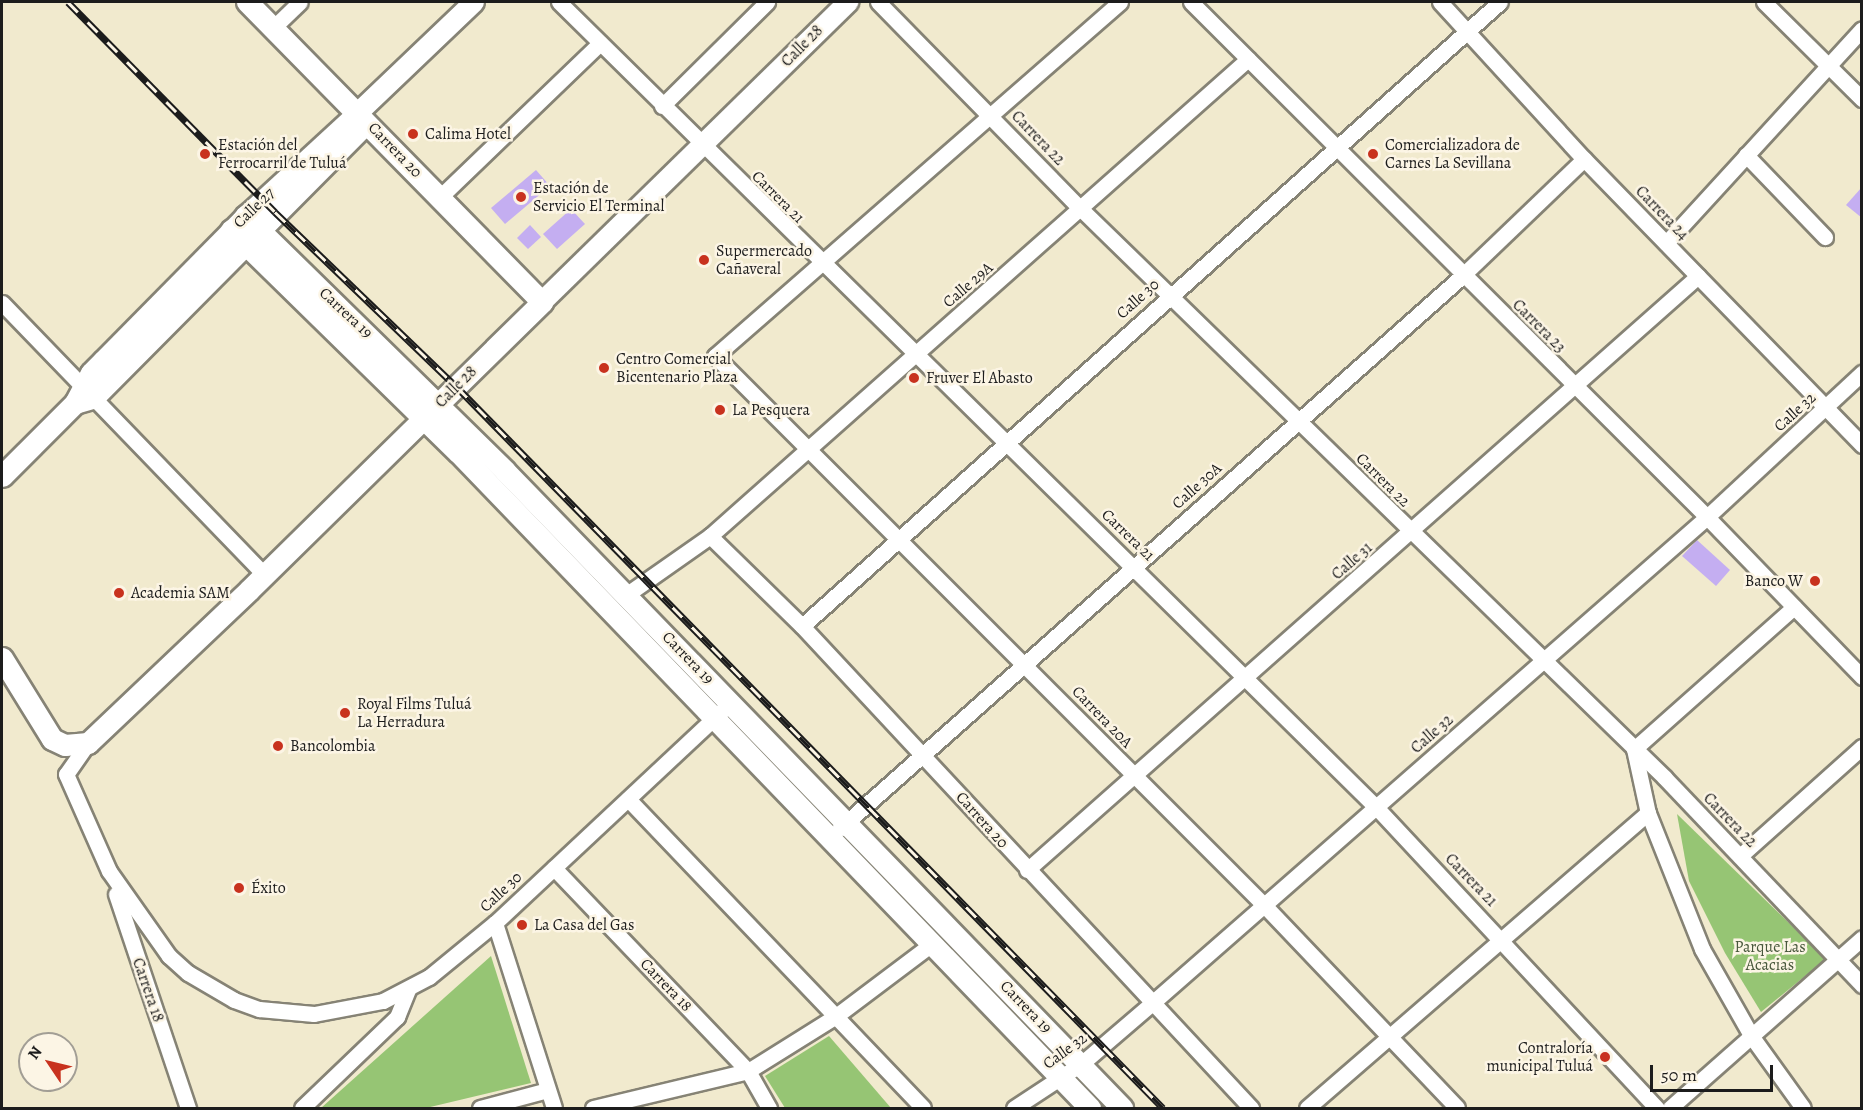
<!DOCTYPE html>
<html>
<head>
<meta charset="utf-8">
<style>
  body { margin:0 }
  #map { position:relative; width:1863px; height:1110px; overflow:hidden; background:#f1eace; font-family:Alegreya,serif }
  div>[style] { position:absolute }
  .green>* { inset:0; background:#96c574 }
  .building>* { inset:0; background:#c4aef1 }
  .roads { filter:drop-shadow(2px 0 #868375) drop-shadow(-2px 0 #868375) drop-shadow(0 2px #868375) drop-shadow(0 -2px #868375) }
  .minor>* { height:15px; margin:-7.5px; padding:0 7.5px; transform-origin:7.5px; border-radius:7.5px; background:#fff }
  .tertiary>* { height:20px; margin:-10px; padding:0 10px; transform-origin:10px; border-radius:10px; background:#fff }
  .secondary>* { height:21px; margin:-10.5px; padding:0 10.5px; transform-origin:10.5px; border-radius:10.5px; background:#fff }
  .rail>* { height:7px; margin-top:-3.5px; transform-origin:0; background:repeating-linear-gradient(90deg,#fcf5e5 0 14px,#1c1c1c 0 28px); box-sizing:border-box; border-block:2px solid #1c1c1c }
  .dots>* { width:16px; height:16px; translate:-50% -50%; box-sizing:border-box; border:3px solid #fcf5e5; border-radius:50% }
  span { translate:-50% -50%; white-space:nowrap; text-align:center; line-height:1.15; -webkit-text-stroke:5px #fcf5e5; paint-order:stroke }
  .street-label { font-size:16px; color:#1c1c1c }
  .poi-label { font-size:16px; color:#1c1c1c }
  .left { translate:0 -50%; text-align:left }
  .right { translate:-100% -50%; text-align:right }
  .park-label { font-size:16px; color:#47573b }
  .frame { position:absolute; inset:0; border:3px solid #1c1c1c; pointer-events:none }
  .north { position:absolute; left:18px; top:1032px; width:60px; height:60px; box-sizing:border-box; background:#fcf5e5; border:2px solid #a29e95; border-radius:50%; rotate:305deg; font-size:16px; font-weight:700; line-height:24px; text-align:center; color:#1c1c1c }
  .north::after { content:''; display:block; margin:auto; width:21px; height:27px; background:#c8321e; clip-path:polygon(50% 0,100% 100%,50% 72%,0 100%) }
  .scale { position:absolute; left:1650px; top:1065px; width:123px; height:27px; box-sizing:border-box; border:3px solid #1c1c1c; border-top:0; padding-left:8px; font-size:18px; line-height:21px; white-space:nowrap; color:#1c1c1c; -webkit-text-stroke:4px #fcf5e5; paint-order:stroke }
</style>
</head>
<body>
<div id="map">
  <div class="green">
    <i style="clip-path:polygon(1677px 814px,1826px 959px,1761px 1012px,1725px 953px,1689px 881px)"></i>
    <i style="clip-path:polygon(491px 956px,531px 1083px,426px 1108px,321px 1108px)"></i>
    <i style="clip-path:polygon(829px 1036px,891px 1108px,785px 1108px,765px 1076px)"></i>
  </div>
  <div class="building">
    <i style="clip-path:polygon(536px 170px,550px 186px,505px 224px,491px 208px)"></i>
    <i style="clip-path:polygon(1862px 187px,1862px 218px,1846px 205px)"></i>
    <i style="clip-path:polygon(571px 209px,585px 224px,557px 249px,543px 234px)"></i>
    <i style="clip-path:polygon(530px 225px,541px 237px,528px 249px,517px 238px)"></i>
    <i style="clip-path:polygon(1697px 540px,1730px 570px,1716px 586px,1682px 556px)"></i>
  </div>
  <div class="roads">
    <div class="minor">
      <i style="left:559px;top:2px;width:1147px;rotate:44.58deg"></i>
      <i style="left:1376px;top:807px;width:412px;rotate:47deg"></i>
      <i style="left:878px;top:2px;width:290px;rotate:45.6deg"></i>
      <i style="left:1081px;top:209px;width:815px;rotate:44.25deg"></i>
      <i style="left:1665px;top:778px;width:286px;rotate:46.4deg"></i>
      <i style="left:1120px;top:2px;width:538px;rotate:138.84deg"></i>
      <i style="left:715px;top:356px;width:776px;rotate:45deg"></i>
      <i style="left:1264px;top:905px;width:280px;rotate:46.4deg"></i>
      <i style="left:1191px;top:2px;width:729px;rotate:44.94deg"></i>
      <i style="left:1707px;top:517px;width:223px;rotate:45.9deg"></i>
      <i style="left:1440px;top:2px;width:213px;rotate:47.5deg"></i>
      <i style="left:1584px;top:159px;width:399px;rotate:45.8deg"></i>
      <i style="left:1764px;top:2px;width:138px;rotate:44.7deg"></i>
      <i style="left:273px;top:28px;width:37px;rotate:-44deg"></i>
      <i style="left:662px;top:106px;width:148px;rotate:-44.7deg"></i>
      <i style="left:1746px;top:155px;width:114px;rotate:46.1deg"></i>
      <i style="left:440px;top:197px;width:222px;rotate:-43.9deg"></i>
      <i style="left:1666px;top:243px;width:290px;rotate:-47.5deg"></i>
      <i style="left:2px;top:303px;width:378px;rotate:46deg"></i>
      <i style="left:710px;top:536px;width:129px;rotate:44.4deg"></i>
      <i style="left:802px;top:626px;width:659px;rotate:47.03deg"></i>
      <i style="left:626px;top:595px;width:103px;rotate:-35.1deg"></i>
      <i style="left:710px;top:536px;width:719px;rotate:-41.56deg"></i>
      <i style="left:1794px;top:607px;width:214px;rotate:138.4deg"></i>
      <i style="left:1634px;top:749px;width:66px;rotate:77.7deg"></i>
      <i style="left:1648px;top:813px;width:146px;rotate:68.3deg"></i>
      <i style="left:1702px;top:949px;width:101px;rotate:60.4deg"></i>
      <i style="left:1752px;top:1037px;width:87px;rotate:54.3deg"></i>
      <i style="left:802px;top:626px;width:936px;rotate:-41.8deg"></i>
      <i style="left:88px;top:743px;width:38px;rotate:125deg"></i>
      <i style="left:66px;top:774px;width:106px;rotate:66.1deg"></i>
      <i style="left:109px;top:871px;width:104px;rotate:54.8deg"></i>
      <i style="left:169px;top:956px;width:25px;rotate:42deg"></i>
      <i style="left:188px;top:973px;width:53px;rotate:30.4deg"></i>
      <i style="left:234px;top:1000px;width:27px;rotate:20deg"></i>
      <i style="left:259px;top:1009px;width:55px;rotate:5.2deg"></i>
      <i style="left:314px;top:1014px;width:70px;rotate:-10.7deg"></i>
      <i style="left:383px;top:1001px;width:52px;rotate:-27.6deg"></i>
      <i style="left:429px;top:977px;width:85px;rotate:-39.3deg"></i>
      <i style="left:495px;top:923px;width:323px;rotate:-43.1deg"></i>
      <i style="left:628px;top:799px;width:427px;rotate:46.3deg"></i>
      <i style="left:839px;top:829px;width:833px;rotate:-41.59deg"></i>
      <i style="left:1462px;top:276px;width:169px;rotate:-43.8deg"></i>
      <i style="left:1740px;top:856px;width:164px;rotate:-41.8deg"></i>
      <i style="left:554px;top:868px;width:281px;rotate:46.3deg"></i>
      <i style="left:748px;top:1071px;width:43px;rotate:60.4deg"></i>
      <i style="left:1027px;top:870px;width:896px;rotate:-41.52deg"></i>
      <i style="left:116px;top:894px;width:226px;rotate:71.4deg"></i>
      <i style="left:495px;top:923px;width:194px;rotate:72.3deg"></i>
      <i style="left:302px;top:1108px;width:132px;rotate:-43.8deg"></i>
      <i style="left:397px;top:1017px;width:31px;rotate:-68deg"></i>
      <i style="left:480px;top:1108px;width:70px;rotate:-14.8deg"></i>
      <i style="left:593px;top:1108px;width:159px;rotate:-13.4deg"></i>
      <i style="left:748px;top:1071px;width:104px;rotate:-32deg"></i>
      <i style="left:836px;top:1016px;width:121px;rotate:-37deg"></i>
      <i style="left:1014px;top:1108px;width:80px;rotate:-33.3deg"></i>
      <i style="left:1081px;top:1064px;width:92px;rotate:-40.6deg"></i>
      <i style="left:1151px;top:1004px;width:739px;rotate:-41.22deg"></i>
      <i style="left:1707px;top:517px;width:212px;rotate:-42.9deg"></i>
      <i style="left:1307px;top:1108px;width:451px;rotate:-40.9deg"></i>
      <i style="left:1670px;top:1108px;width:256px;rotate:-41.5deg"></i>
    </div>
    <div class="tertiary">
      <i style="left:359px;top:112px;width:159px;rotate:-43.7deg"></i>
      <i style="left:542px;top:302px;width:429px;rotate:-44.4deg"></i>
    </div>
    <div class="secondary">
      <i style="left:245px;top:216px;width:364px;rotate:44.4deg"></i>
      <i style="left:505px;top:471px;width:887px;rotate:45.91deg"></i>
      <i style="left:231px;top:230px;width:318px;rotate:44.4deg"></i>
      <i style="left:458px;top:452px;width:911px;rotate:46.07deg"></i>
      <i style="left:75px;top:403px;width:19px;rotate:-16deg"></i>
      <i style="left:93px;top:398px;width:383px;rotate:-45.2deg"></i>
      <i style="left:2px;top:476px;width:103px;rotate:-45deg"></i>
      <i style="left:75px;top:403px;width:34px;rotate:-62deg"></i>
      <i style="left:91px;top:373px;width:18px;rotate:-45deg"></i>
      <i style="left:104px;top:360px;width:205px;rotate:-45.4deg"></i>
      <i style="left:248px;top:214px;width:151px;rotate:-42.6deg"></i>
      <i style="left:2px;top:658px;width:95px;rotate:58.3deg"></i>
      <i style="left:52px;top:739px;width:14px;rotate:25deg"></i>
      <i style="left:65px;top:745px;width:23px;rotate:-5deg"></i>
      <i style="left:88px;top:743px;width:222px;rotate:-43.5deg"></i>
      <i style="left:249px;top:590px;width:411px;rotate:-44.5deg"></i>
      <i style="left:542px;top:302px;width:421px;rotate:-134.5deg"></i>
    </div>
  </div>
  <div class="rail">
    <i style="left:68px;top:2px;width:295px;rotate:45.4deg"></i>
    <i style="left:275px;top:212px;width:252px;rotate:43.9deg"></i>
    <i style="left:457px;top:387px;width:1009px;rotate:45.6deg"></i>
  </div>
  <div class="dots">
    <i style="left:413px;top:134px;background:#c8321e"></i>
    <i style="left:205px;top:154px;background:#c8321e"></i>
    <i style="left:1373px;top:154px;background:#c8321e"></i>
    <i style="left:521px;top:197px;background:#c8321e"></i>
    <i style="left:704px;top:260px;background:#c8321e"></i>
    <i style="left:604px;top:368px;background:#c8321e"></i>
    <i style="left:914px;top:378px;background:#c8321e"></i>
    <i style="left:720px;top:410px;background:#c8321e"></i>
    <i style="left:1815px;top:581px;background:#c8321e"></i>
    <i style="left:119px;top:593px;background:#c8321e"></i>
    <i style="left:345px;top:713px;background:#c8321e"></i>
    <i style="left:278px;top:746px;background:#c8321e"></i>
    <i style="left:239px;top:888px;background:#c8321e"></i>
    <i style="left:522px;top:925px;background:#c8321e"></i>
    <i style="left:1605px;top:1057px;background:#c8321e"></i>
  </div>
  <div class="street-label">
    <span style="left:802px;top:46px;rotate:-45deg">Calle 28</span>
    <span style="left:1038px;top:138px;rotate:46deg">Carrera 22</span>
    <span style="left:395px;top:150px;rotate:46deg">Carrera 20</span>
    <span style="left:778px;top:197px;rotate:45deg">Carrera 21</span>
    <span style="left:254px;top:208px;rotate:-44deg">Calle 27</span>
    <span style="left:1662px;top:213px;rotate:46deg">Carrera 24</span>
    <span style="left:968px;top:285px;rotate:-41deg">Calle 29A</span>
    <span style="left:1138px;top:299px;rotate:-42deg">Calle 30</span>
    <span style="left:346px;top:313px;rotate:43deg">Carrera 19</span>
    <span style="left:1539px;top:326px;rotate:45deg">Carrera 23</span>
    <span style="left:456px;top:387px;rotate:-45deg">Calle 28</span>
    <span style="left:1795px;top:412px;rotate:-42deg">Calle 32</span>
    <span style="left:1383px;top:480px;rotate:45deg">Carrera 22</span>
    <span style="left:1197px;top:486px;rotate:-42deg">Calle 30A</span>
    <span style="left:1128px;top:535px;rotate:44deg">Carrera 21</span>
    <span style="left:1352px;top:561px;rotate:-41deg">Calle 31</span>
    <span style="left:688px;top:658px;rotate:46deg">Carrera 19</span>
    <span style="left:1102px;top:717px;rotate:46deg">Carrera 20A</span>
    <span style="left:1432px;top:734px;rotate:-41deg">Calle 32</span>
    <span style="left:982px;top:820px;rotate:48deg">Carrera 20</span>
    <span style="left:1730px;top:820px;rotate:46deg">Carrera 22</span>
    <span style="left:1471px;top:880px;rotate:46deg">Carrera 21</span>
    <span style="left:501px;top:892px;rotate:-43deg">Calle 30</span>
    <span style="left:666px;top:985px;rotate:46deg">Carrera 18</span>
    <span style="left:148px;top:990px;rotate:71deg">Carrera 18</span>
    <span style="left:1026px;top:1007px;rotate:46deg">Carrera 19</span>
    <span style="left:1065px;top:1051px;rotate:-36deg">Calle 32</span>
  </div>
  <div class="poi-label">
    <span class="left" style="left:425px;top:134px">Calima Hotel</span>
    <span class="left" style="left:218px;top:154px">Estación del<br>Ferrocarril de Tuluá</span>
    <span class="left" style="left:1385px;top:154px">Comercializadora de<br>Carnes La Sevillana</span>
    <span class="left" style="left:533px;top:197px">Estación de<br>Servicio El Terminal</span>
    <span class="left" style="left:716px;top:260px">Supermercado<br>Cañaveral</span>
    <span class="left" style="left:616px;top:368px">Centro Comercial<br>Bicentenario Plaza</span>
    <span class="left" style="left:926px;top:378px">Fruver El Abasto</span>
    <span class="left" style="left:732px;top:410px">La Pesquera</span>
    <span class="right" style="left:1803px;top:581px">Banco W</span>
    <span class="left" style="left:131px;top:593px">Academia SAM</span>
    <span class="left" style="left:357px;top:713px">Royal Films Tuluá<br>La Herradura</span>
    <span class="left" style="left:290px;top:746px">Bancolombia</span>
    <span class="left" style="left:251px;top:888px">Éxito</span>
    <span class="left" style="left:534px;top:925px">La Casa del Gas</span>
    <span class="right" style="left:1593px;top:1057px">Contraloría<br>municipal Tuluá</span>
  </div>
  <div class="park-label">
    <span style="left:1770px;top:956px">Parque Las<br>Acacias</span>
  </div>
  <div class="frame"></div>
  <div class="north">N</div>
  <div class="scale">50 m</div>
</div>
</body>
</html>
